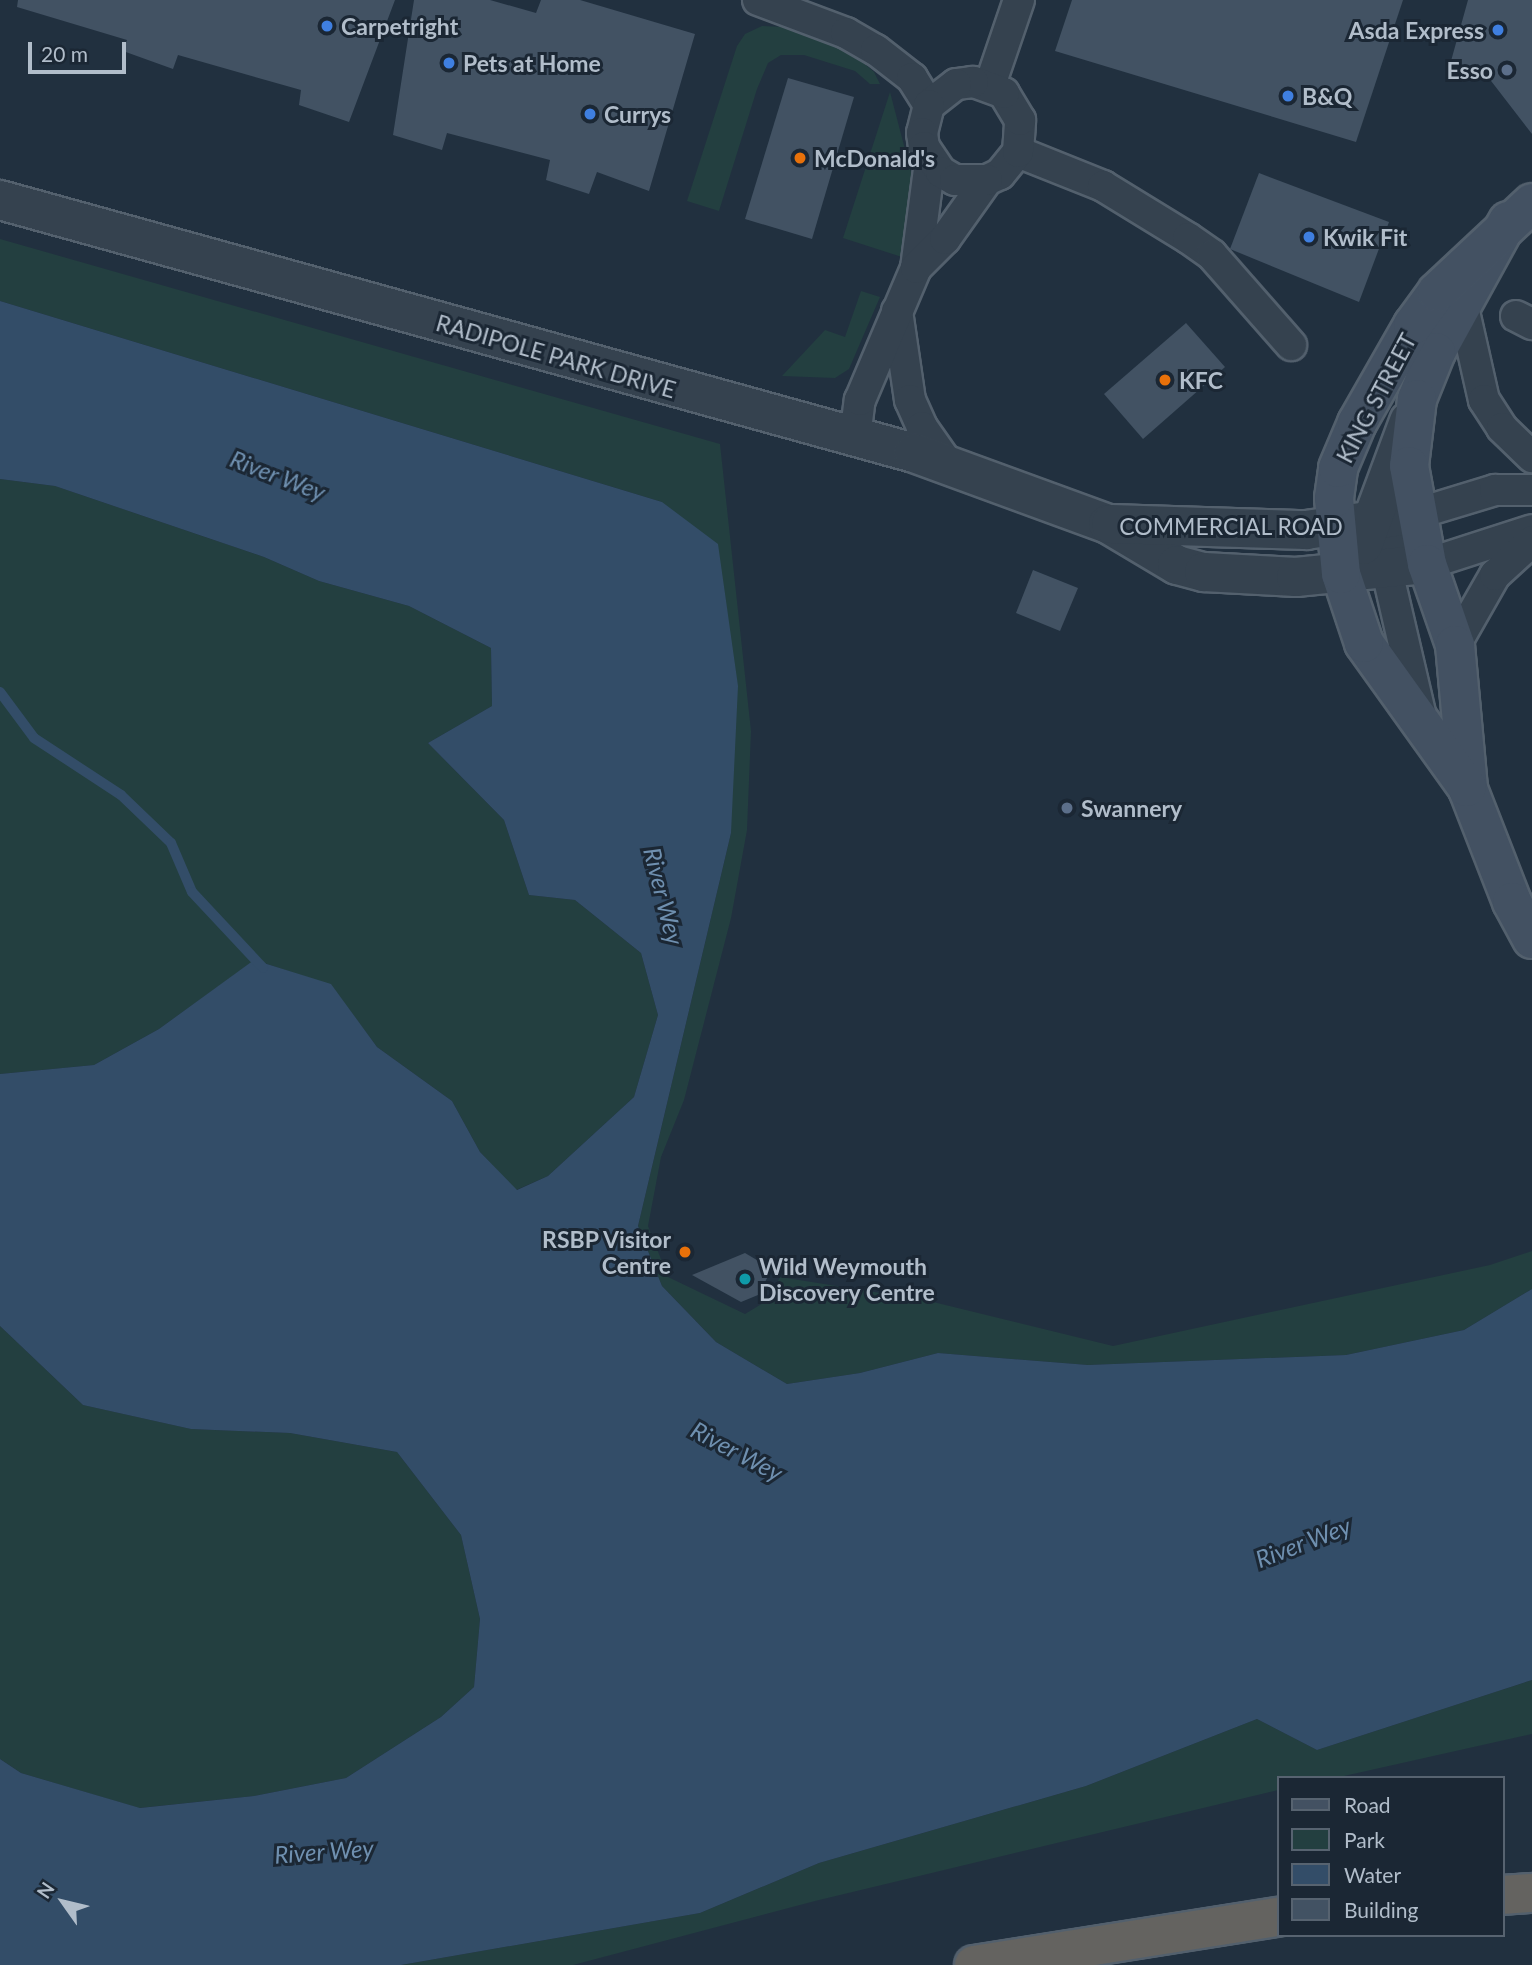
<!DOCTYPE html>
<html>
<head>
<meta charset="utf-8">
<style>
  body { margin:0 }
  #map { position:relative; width:1532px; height:1965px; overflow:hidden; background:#21303f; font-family:Lato,sans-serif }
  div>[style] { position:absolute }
  .green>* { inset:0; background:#233f40 }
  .water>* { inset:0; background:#334d68 }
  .stream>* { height:10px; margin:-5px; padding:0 5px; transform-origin:5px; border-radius:5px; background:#334d68 }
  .building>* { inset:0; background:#425263 }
  .roads { filter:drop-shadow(2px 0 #53606d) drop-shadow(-2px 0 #53606d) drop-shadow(0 2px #53606d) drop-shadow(0 -2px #53606d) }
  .minor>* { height:30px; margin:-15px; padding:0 15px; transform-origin:15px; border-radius:15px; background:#35424f }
  .tertiary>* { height:38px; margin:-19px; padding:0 19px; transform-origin:19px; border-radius:19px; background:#35424f }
  .secondary>* { height:38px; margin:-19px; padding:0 19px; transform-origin:19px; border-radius:19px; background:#435162 }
  .trunk>* { height:38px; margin:-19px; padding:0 19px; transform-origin:19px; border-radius:19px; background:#646360 }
  .dots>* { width:19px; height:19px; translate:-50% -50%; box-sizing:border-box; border:4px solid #1b2734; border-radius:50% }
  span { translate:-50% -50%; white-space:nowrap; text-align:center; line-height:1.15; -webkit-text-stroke:6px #1b2734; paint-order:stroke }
  .poi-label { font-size:23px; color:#b1bdca; font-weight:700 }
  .left { translate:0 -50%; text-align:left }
  .right { translate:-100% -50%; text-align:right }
  .street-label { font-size:23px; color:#b1bdca }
  .water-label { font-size:24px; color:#6f90b0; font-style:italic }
  .legend { position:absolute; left:1277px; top:1776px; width:228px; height:161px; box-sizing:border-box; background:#1b2734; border:2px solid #576370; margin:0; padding:9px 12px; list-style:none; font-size:21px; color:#b1bdca }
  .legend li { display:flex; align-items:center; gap:14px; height:35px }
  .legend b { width:35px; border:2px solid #576370 }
  .north { position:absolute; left:28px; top:1867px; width:70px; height:70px; -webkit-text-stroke:5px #1b2734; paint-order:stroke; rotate:304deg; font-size:19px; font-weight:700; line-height:28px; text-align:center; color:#b1bdca }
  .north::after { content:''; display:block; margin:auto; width:24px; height:32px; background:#b1bdca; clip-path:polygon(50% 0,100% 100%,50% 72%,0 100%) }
  .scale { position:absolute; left:28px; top:42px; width:98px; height:32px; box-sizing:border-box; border:4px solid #b1bdca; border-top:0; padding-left:9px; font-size:21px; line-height:24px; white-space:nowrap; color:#b1bdca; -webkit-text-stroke:5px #1b2734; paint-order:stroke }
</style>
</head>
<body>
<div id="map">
  <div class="green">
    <i style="clip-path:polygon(762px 26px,785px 27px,851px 52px,874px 72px,880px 84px,870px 84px,855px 71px,804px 55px,781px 55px,768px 63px,757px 89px,719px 211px,687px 201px,737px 46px,745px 34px)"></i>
    <i style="clip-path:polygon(890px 92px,919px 203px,905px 258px,843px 238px)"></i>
    <i style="clip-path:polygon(0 239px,720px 444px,751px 731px,747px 830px,731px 918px,684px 1100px,661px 1157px,648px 1226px,668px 1277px,745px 1314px,768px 1300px,780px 1277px,925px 1300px,1113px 1346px,1490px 1265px,1532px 1251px,1532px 1289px,1464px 1330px,1346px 1355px,1088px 1365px,938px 1353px,860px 1373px,787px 1384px,716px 1342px,662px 1286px,638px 1226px,731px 833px,662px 502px,0 301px)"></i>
    <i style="clip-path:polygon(861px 291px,880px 297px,849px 369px,835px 378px,782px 376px,825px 330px,845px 337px)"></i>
    <i style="clip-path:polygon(0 479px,55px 486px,264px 557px,319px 581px,409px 606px,491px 648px,492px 706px,428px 743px,504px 820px,529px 895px,575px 900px,641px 953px,658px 1015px,634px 1097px,548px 1176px,516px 1190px,480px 1152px,452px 1101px,377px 1047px,331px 985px,255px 960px,159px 1029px,94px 1065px,0 1074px)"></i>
    <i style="clip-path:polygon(0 1326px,83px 1405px,191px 1429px,290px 1433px,397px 1452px,461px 1535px,480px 1619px,474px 1687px,441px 1717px,346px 1778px,254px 1796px,139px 1808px,21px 1773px,0 1759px)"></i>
    <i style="clip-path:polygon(1532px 1680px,1532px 1734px,1335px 1778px,1278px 1778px,1278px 1790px,815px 1901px,573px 1965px,401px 1965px,700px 1913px,819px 1863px,1086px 1786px,1257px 1719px,1317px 1750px)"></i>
  </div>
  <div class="water">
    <i style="clip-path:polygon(0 301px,662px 502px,718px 544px,738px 686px,731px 833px,638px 1226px,662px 1286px,716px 1342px,787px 1384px,860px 1373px,938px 1353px,1088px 1365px,1346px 1355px,1464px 1330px,1532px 1289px,1532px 1680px,1317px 1750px,1257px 1719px,1086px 1786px,819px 1863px,700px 1913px,401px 1965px,0 1965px,0 1759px,21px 1773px,140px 1808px,254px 1796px,346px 1778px,441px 1717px,474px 1687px,480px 1619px,461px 1535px,397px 1452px,290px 1433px,191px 1429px,83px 1405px,0 1326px,0 1074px,94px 1065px,159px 1029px,254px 960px,331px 984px,377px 1047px,452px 1101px,480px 1152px,517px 1190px,548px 1176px,634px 1097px,658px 1015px,641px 953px,575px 900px,529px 895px,504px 820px,428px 743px,492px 706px,491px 648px,409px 606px,319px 581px,264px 557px,55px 486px,0 479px)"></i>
  </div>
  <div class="stream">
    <i style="left:0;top:692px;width:57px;rotate:53.5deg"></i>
    <i style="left:34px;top:738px;width:104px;rotate:33.2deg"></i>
    <i style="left:121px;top:795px;width:69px;rotate:43.8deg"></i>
    <i style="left:171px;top:843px;width:53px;rotate:66.8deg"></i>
    <i style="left:192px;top:892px;width:104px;rotate:46.9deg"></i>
  </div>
  <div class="building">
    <i style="clip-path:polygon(18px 0,395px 0,349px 122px,299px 105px,301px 90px,178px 55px,173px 69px,123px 51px,127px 40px,17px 7px)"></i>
    <i style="clip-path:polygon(414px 0,490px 0,536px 13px,541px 0,580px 0,695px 34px,649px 191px,597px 172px,589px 194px,546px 180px,550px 160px,447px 133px,442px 150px,393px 135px)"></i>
    <i style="clip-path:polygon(1072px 0,1403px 0,1356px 142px,1055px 51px)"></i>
    <i style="clip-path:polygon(1468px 0,1532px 0,1532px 134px,1478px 64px,1463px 76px,1451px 61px)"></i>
    <i style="clip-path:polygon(788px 78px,854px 97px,812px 239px,745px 219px)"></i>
    <i style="clip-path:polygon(1259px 173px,1389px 222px,1359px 302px,1230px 249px)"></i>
    <i style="clip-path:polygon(1186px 323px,1225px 367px,1143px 439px,1104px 394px)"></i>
    <i style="clip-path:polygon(1033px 570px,1078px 588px,1060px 631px,1016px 613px)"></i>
    <i style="clip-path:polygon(745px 1253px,772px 1269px,758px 1295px,741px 1302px,692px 1275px)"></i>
  </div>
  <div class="roads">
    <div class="minor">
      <i style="left:758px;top:0;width:94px;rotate:20.6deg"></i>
      <i style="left:846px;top:33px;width:34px;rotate:30deg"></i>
      <i style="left:876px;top:50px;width:46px;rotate:37.9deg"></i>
      <i style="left:912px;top:78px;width:32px;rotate:58deg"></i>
      <i style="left:990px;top:85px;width:90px;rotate:-71.2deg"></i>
      <i style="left:1018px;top:152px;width:92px;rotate:21.8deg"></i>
      <i style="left:1103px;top:186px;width:100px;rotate:31.5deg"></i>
      <i style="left:1188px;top:238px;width:29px;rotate:35deg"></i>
      <i style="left:1212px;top:255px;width:120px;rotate:48.7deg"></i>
      <i style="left:916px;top:268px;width:108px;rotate:-82.5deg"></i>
      <i style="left:1463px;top:307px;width:95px;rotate:77.3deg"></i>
      <i style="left:1484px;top:400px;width:33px;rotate:57deg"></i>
      <i style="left:1502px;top:428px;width:42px;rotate:44deg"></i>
      <i style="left:897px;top:311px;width:90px;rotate:81.7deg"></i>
      <i style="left:910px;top:400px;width:30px;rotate:66deg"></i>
      <i style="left:922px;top:427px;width:49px;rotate:55deg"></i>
      <i style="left:1516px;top:316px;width:18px;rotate:27deg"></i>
      <i style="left:855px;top:438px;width:38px;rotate:-83deg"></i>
      <i style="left:860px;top:400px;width:143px;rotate:-67deg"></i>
      <i style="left:916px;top:268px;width:41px;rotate:-45deg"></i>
      <i style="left:945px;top:239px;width:72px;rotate:-54.6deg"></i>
      <i style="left:987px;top:180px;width:14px;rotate:-25deg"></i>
      <i style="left:1000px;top:174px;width:28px;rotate:-51deg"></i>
      <i style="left:1018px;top:152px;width:32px;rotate:-86deg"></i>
      <i style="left:1020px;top:120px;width:31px;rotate:-121deg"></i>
      <i style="left:1004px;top:93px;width:33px;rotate:-160deg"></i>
      <i style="left:973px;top:82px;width:17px;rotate:173deg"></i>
      <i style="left:956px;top:84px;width:34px;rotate:142deg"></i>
      <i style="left:929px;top:105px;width:29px;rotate:104deg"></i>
      <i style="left:922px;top:133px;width:14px;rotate:82deg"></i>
      <i style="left:924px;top:147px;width:30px;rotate:56deg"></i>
      <i style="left:941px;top:172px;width:16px;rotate:30deg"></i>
      <i style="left:955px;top:180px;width:32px"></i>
      <i style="left:1427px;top:564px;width:110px;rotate:-17.9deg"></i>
      <i style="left:1455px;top:645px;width:81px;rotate:-60.3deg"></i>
      <i style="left:1495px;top:575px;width:50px;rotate:-42.6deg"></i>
      <i style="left:1421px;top:717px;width:150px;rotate:-103.1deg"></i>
      <i style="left:1387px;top:571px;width:19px;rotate:-81deg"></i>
      <i style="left:1390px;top:552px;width:46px;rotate:-55.6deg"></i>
      <i style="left:1416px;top:514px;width:83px;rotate:-16.9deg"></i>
      <i style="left:1495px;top:490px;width:37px"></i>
    </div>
    <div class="tertiary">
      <i style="left:0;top:200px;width:948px;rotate:15.47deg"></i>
      <i style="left:914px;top:453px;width:207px;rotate:20.1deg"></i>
      <i style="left:1108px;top:524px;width:80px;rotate:30.7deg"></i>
      <i style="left:1177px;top:565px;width:28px;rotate:15deg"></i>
      <i style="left:1204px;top:572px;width:92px;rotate:3.1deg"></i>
      <i style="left:1296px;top:577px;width:132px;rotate:-5.7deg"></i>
      <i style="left:1111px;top:524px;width:195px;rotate:1.8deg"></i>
      <i style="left:1306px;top:530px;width:111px;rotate:-8.3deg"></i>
      <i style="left:1363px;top:545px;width:132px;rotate:-69.6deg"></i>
    </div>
    <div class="secondary">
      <i style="left:1508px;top:221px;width:149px;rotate:118.8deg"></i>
      <i style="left:1436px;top:352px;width:51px;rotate:112deg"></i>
      <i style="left:1417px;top:399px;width:67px;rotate:96.8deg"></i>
      <i style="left:1409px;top:466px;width:100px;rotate:79.6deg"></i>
      <i style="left:1427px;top:564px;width:86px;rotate:70.9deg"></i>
      <i style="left:1455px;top:645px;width:145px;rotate:84.8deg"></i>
      <i style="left:1468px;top:789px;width:121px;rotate:68.7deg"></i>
      <i style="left:1512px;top:902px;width:42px;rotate:61.6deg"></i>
      <i style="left:1467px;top:787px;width:177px;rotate:-125.6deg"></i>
      <i style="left:1364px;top:643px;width:73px;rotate:-108.4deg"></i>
      <i style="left:1341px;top:574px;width:76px;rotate:-95.3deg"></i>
      <i style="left:1334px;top:498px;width:30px;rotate:-82deg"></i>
      <i style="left:1338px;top:468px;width:49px;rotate:-67.1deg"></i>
      <i style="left:1357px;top:423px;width:113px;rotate:-60.3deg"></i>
      <i style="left:1413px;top:325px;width:41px;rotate:-54deg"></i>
      <i style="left:1437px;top:292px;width:130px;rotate:-43.1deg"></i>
    </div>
    <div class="trunk">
      <i style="left:1502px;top:1895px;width:30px;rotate:-4deg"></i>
      <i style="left:974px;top:1965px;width:308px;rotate:-9deg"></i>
    </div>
  </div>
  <div class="dots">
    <i style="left:327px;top:26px;background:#3f7fe0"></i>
    <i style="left:1498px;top:30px;background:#3f7fe0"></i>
    <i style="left:449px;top:63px;background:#3f7fe0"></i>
    <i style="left:1507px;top:70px;background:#5c6f8a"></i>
    <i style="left:1288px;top:96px;background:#3f7fe0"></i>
    <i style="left:590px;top:114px;background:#3f7fe0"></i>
    <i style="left:800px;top:158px;background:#e8710a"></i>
    <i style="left:1309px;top:237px;background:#3f7fe0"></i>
    <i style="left:1165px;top:380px;background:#e8710a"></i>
    <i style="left:1067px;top:808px;background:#5c6f8a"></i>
    <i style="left:685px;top:1252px;background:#e8710a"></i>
    <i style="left:745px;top:1279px;background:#0f9aa8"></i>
  </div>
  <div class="poi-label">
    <span class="left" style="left:341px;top:26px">Carpetright</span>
    <span class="right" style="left:1484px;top:30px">Asda Express</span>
    <span class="left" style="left:463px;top:63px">Pets at Home</span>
    <span class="right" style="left:1493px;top:70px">Esso</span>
    <span class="left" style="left:1302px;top:96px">B&amp;Q</span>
    <span class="left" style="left:604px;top:114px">Currys</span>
    <span class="left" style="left:814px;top:158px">McDonald's</span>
    <span class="left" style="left:1323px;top:237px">Kwik Fit</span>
    <span class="left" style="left:1179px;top:380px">KFC</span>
    <span class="left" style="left:1081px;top:808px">Swannery</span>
    <span class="right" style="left:671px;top:1252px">RSBP Visitor<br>Centre</span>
    <span class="left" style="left:759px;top:1279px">Wild Weymouth<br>Discovery Centre</span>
  </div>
  <div class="street-label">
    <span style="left:556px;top:356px;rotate:16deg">RADIPOLE PARK DRIVE</span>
    <span style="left:1376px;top:398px;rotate:-62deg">KING STREET</span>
    <span style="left:1231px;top:526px">COMMERCIAL ROAD</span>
  </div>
  <div class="water-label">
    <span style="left:278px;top:475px;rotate:21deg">River Wey</span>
    <span style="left:664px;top:896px;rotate:76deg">River Wey</span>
    <span style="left:737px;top:1451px;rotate:28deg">River Wey</span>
    <span style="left:1303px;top:1542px;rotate:-21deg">River Wey</span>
    <span style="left:324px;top:1851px;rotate:-4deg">River Wey</span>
  </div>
  <ul class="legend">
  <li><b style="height:9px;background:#435162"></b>Road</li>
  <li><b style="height:19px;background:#233f40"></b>Park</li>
  <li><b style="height:19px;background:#334d68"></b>Water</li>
  <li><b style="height:19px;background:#425263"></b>Building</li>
  </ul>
  <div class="north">N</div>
  <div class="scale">20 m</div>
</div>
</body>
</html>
